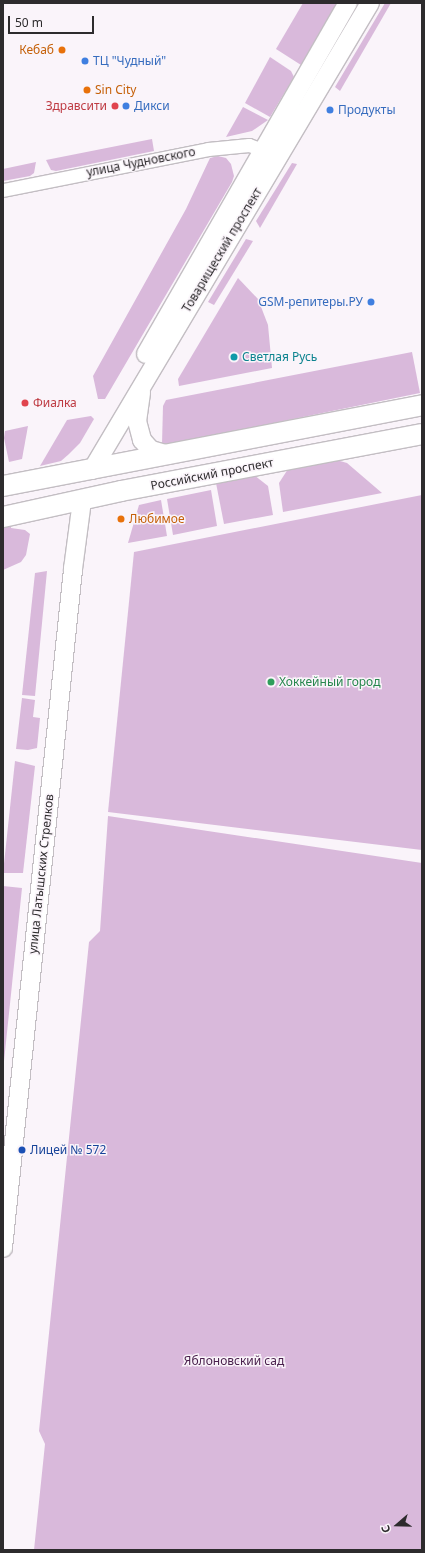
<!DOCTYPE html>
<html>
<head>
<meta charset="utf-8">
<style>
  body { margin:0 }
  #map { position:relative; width:425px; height:1553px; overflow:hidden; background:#faf4fa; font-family:"Noto Sans",sans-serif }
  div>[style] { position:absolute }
  .green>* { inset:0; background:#d9b9db }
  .roads { filter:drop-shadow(1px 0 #c3bec3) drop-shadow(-1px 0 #c3bec3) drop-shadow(0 1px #c3bec3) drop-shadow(0 -1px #c3bec3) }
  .street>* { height:13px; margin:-6.5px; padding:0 6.5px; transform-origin:6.5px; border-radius:6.5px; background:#fff }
  .secondary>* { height:18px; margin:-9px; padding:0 9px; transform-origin:9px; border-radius:9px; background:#fff }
  .primary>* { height:20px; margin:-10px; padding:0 10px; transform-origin:10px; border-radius:10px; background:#fff }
  .dots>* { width:11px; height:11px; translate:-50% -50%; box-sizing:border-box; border:2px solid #faf4fa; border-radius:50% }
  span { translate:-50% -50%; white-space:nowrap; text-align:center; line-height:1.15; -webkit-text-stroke:3px #faf4fa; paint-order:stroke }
  .food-label { font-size:12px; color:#c56008 }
  .right { translate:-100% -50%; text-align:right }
  .left { translate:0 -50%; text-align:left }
  .shop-label { font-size:12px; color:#366cbe }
  .health-label { font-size:12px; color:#be3a42 }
  .street-label { font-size:12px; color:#2d2b2d }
  .culture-label { font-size:12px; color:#0d838f }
  .leisure-label { font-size:12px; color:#27864d }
  .transit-label { font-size:12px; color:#164399 }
  .park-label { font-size:12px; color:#4a204d }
  .frame { position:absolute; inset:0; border:4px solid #2d2b2d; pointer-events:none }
  .north { position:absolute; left:377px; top:1505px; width:40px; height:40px; -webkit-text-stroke:3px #faf4fa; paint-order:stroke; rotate:250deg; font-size:11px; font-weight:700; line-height:16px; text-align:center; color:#2d2b2d }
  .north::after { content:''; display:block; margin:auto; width:14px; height:18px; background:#2d2b2d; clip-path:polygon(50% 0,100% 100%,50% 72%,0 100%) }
  .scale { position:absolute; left:8px; top:16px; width:86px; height:18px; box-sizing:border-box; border:2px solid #2d2b2d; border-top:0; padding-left:5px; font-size:12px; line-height:14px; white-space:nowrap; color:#2d2b2d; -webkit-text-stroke:3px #faf4fa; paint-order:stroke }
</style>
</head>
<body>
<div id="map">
  <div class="green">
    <i style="clip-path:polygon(303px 3px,337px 3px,301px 65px,276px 49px)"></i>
    <i style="clip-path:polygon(385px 3px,391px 3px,340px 91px,335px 87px)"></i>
    <i style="clip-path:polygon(270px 57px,291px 71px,294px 77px,270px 117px,245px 103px)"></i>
    <i style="clip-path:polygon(243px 107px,268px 120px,252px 131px,226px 137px)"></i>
    <i style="clip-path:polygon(152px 139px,154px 151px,56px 171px,51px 170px,46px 160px)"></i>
    <i style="clip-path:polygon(218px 156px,226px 158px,231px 164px,234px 176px,232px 182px,105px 399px,98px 399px,93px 376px,186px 209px,210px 158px)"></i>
    <i style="clip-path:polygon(36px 162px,34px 173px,30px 176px,3px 181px,3px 169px)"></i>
    <i style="clip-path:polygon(292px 163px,297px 164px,260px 228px,256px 221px)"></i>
    <i style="clip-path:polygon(246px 239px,253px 241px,214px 305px,208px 302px)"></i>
    <i style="clip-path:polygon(238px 278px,258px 299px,268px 325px,272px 368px,179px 386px,178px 379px)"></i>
    <i style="clip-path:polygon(412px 352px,420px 393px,176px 443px,162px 444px,163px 406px,166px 400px)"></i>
    <i style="clip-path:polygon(91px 416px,94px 419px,80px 443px,69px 454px,61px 461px,40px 466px,67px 420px)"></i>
    <i style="clip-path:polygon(28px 426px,22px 459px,9px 462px,4px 438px,5px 431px)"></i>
    <i style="clip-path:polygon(333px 459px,347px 463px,382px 493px,283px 512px,279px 483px,288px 469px)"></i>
    <i style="clip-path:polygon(254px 475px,268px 486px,273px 515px,224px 524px,216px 483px)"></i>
    <i style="clip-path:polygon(211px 490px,217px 526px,173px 535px,167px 499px)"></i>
    <i style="clip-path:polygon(422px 495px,422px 850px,108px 812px,134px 552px)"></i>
    <i style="clip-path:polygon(161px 500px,167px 536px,128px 543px,139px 505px)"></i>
    <i style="clip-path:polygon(11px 524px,11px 528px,25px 530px,30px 534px,26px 555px,21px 562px,3px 570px,3px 526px)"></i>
    <i style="clip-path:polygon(47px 571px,35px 696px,22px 695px,35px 573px)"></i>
    <i style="clip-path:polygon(22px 698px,35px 700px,33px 717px,40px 718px,37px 748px,28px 750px,16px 749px)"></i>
    <i style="clip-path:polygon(15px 761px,35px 766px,23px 873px,3px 873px)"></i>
    <i style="clip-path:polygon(108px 816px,422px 863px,422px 1550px,34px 1550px,45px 1444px,39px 1431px,89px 942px,100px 931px)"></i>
    <i style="clip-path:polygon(3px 886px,22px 888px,3px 1071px)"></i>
  </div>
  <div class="roads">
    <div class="street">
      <i style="left:3px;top:190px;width:209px;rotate:-11.3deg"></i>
      <i style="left:208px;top:149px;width:41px;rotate:-5.6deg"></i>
      <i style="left:249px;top:145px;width:23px;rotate:20deg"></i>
    </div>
    <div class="secondary">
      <i style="left:146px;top:354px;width:405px;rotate:-60.1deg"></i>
      <i style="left:141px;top:393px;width:28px;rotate:98deg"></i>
      <i style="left:137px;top:421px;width:20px;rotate:75deg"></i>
      <i style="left:142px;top:440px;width:13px;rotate:48deg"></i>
      <i style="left:151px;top:450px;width:18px;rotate:16deg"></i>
      <i style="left:92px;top:470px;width:543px;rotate:-59.24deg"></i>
      <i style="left:3px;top:1248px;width:683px;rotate:-84.11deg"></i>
      <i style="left:73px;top:569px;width:69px;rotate:-82.5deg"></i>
    </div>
    <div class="primary">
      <i style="left:3px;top:486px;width:427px;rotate:-10.9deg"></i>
      <i style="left:3px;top:517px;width:121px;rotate:-12.4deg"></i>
      <i style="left:121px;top:491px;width:306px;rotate:-10.7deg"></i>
    </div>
  </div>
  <div class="dots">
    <i style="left:62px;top:50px;background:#e8710a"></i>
    <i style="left:85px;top:61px;background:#3f7fe0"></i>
    <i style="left:87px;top:90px;background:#e8710a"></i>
    <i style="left:115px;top:106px;background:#e0444e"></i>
    <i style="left:126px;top:106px;background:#3f7fe0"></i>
    <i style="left:330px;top:110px;background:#3f7fe0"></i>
    <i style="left:371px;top:302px;background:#3f7fe0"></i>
    <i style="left:234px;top:357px;background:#0f9aa8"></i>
    <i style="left:25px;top:403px;background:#e0444e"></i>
    <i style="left:121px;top:519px;background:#e8710a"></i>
    <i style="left:271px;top:682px;background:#2e9e5b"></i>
    <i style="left:22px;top:1150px;background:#1a4fb4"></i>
  </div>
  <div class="food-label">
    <span class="right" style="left:54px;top:50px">Кебаб</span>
    <span class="left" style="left:95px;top:90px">Sin City</span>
    <span class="left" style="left:129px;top:519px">Любимое</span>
  </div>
  <div class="shop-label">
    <span class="left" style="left:93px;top:61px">ТЦ "Чудный"</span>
    <span class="left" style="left:134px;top:106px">Дикси</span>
    <span class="left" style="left:338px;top:110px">Продукты</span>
    <span class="right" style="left:363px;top:302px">GSM-репитеры.РУ</span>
  </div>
  <div class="health-label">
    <span class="right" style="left:107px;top:106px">Здравсити</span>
    <span class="left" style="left:33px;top:403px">Фиалка</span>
  </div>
  <div class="street-label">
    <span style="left:141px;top:162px;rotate:-11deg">улица Чудновского</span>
    <span style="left:222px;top:250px;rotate:-59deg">Товарищеский проспект</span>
    <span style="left:212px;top:474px;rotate:-11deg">Российский проспект</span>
    <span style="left:41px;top:874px;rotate:-84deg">улица Латышских Стрелков</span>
  </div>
  <div class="culture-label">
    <span class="left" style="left:242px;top:357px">Светлая Русь</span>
  </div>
  <div class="leisure-label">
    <span class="left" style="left:279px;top:682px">Хоккейный город</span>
  </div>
  <div class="transit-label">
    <span class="left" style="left:30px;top:1150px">Лицей № 572</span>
  </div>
  <div class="park-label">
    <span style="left:234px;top:1361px">Яблоновский сад</span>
  </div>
  <div class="frame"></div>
  <div class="north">С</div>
  <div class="scale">50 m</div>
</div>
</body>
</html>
